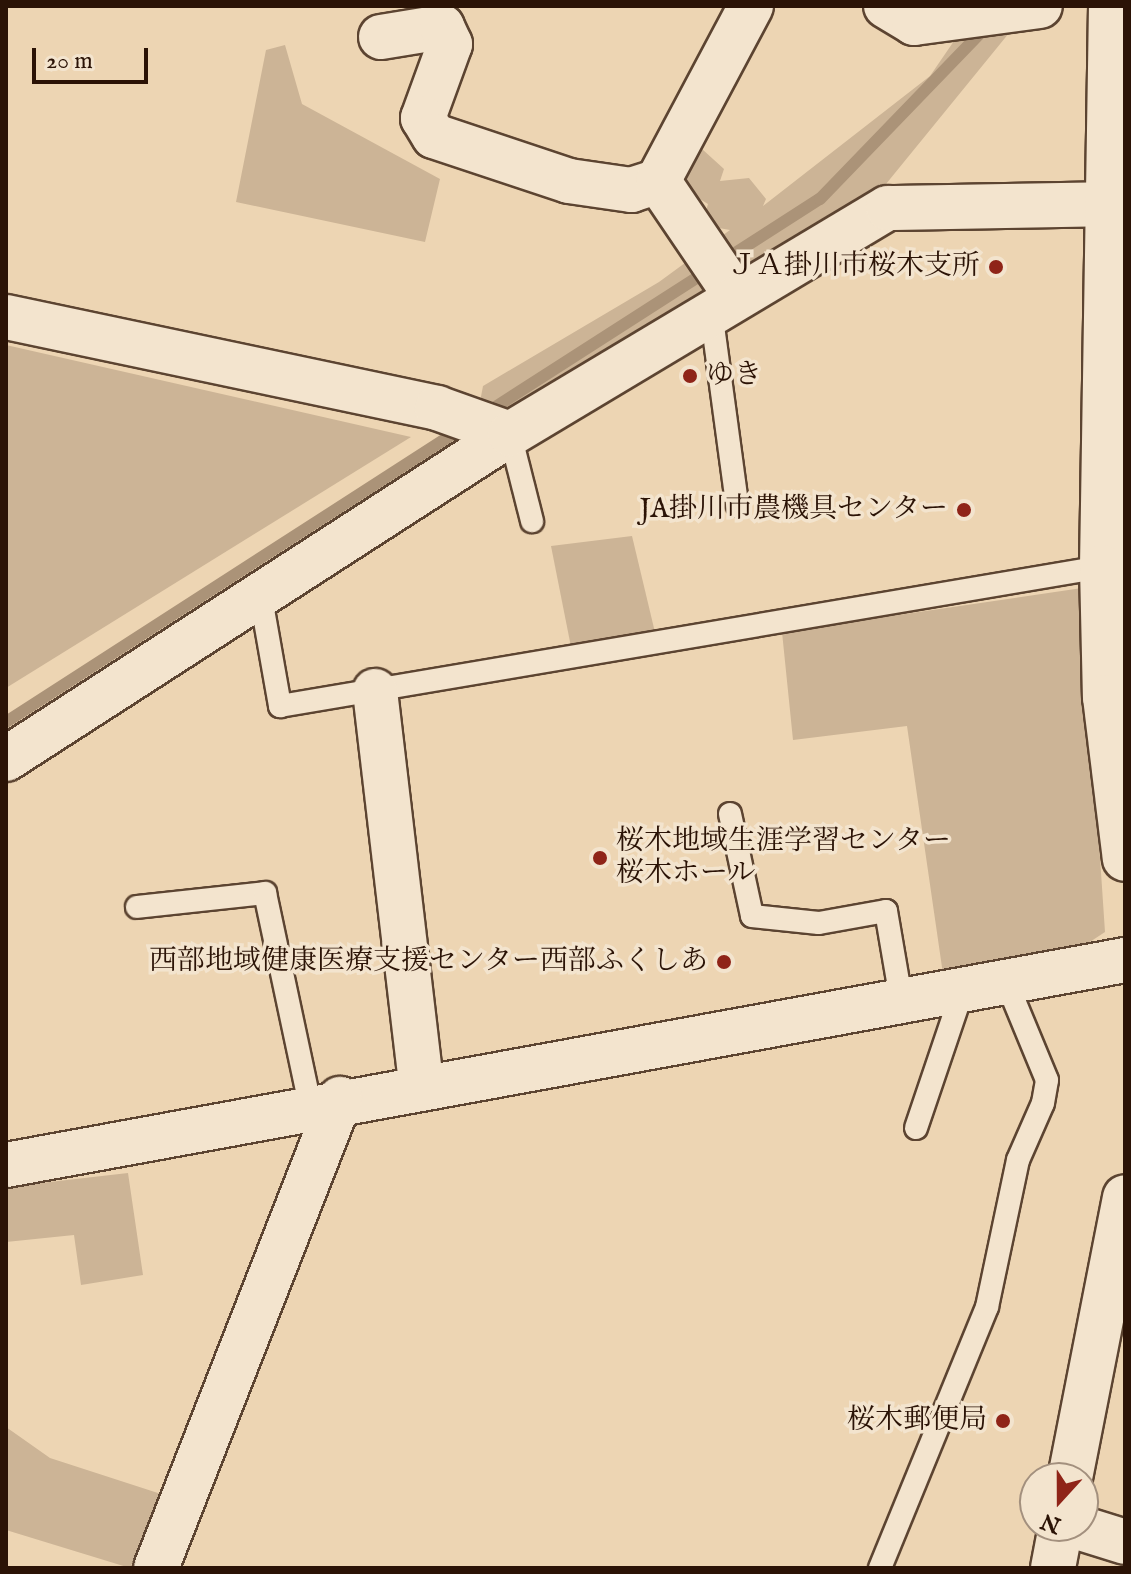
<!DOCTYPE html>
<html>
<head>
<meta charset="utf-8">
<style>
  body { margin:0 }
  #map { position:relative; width:1131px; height:1574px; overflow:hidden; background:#edd5b3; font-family:"IM FELL English","Noto Serif JP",serif }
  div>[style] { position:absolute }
  .green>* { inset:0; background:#ccb496 }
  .stream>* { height:12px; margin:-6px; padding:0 6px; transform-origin:6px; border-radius:6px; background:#ab9378 }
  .roads { filter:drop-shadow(2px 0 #5c4431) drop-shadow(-2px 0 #5c4431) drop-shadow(0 2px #5c4431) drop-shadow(0 -2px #5c4431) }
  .lane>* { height:22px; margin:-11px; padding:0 11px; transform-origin:11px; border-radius:11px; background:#f3e4ce }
  .street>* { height:44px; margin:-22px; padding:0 22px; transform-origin:22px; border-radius:22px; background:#f3e4ce }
  .secondary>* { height:44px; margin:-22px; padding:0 22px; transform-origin:22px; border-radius:22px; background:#f3e4ce }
  .dots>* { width:22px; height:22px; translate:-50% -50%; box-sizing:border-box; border:4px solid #f3e4ce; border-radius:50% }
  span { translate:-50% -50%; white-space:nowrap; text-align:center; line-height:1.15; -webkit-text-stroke:7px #f3e4ce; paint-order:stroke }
  .poi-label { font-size:28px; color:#2b1306 }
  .right { translate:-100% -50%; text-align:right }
  .left { translate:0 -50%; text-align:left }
  .frame { position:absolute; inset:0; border:8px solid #2b1306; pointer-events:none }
  .north { position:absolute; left:1019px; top:1462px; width:80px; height:80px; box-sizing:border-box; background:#f3e4ce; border:2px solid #a3907e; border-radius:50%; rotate:201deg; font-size:22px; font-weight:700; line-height:32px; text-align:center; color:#2b1306 }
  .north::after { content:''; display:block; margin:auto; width:28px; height:36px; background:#8f2418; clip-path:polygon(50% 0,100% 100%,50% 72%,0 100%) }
  .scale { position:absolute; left:32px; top:48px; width:116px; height:36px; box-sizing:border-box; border:4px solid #2b1306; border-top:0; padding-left:10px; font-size:24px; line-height:28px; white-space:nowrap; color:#2b1306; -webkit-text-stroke:6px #f3e4ce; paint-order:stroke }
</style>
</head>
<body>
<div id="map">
  <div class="green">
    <i style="clip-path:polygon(978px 6px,1031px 6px,886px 184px,574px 388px,519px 410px,479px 407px,483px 386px,659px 282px,730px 230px,702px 225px,708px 204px,677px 185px,691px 139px,724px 169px,720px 181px,749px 178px,766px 199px,763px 206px,930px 76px)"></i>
    <i style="clip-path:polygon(285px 45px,302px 104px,440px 179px,425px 242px,236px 202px,266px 50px)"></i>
    <i style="clip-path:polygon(6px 345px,411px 437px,6px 688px)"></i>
    <i style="clip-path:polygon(632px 536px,658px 645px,573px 657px,551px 546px)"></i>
    <i style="clip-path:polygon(1082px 588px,1105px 932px,1067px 957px,944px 981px,907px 726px,793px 740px,782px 632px)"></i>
    <i style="clip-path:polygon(128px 1173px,143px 1275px,81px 1285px,74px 1235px,6px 1242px,6px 1187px)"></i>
    <i style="clip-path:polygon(6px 1427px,50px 1458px,161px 1494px,130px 1568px,6px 1530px)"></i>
  </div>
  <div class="stream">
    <i style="left:483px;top:415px;width:400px;rotate:-32.7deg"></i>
    <i style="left:820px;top:199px;width:240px;rotate:-46deg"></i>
    <i style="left:6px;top:722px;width:545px;rotate:-32.79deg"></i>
  </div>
  <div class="roads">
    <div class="lane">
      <i style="left:711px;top:311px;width:195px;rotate:82.3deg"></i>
      <i style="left:510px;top:434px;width:90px;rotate:75.8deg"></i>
      <i style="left:261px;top:598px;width:110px;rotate:80deg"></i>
      <i style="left:280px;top:706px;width:834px;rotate:-9.6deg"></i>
      <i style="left:730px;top:814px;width:104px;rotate:77.8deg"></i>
      <i style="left:752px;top:916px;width:67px;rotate:6deg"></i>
      <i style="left:819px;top:923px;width:68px;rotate:-10.2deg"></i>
      <i style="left:886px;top:911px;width:95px;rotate:80.3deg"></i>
      <i style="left:137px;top:907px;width:129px;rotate:-6.2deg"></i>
      <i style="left:265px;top:893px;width:217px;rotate:78deg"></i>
      <i style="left:916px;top:1128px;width:140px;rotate:-71.3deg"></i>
      <i style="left:880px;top:1568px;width:282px;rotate:-67.7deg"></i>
      <i style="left:987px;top:1307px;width:150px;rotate:-78.1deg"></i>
      <i style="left:1018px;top:1160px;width:62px;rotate:-66.3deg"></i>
      <i style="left:1043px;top:1103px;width:23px;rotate:-80deg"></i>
      <i style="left:1047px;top:1080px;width:107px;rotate:-112.5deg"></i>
    </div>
    <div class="street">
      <i style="left:886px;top:6px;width:33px;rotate:31deg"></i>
      <i style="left:914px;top:23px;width:127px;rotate:-7.7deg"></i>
      <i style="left:381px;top:37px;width:62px;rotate:-9.3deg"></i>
      <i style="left:442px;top:27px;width:19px;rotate:65deg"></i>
      <i style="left:450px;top:44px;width:79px;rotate:110deg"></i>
      <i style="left:423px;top:118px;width:21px;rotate:59deg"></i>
      <i style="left:434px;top:136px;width:142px;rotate:18.4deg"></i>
      <i style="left:569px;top:181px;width:63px;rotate:8.3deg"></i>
      <i style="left:631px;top:190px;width:28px;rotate:-18deg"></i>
      <i style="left:736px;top:296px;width:139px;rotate:-124.1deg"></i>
      <i style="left:658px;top:181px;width:198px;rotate:-62deg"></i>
      <i style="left:6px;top:317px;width:441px;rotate:11.9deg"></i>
      <i style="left:437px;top:408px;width:77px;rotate:19.6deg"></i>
      <i style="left:375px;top:691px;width:397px;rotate:83.3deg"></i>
      <i style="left:6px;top:759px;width:600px;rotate:-32.82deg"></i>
      <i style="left:510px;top:434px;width:440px;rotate:-30.9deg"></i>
      <i style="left:888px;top:208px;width:221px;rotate:-1deg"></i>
      <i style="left:6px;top:1165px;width:1138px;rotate:-10.38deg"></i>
      <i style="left:1074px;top:1526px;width:53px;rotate:17.4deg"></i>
      <i style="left:156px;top:1568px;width:504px;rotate:-68.58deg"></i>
    </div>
    <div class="secondary">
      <i style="left:1111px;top:6px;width:561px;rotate:90.92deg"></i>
      <i style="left:1102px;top:567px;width:130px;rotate:88.7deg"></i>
      <i style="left:1105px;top:697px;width:163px;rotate:83deg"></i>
      <i style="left:1070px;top:1478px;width:286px;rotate:-78.9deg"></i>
      <i style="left:1053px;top:1568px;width:43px;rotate:-79.2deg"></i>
    </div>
  </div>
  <div class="dots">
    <i style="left:996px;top:267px;background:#8f2418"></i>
    <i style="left:690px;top:376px;background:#8f2418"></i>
    <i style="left:964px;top:510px;background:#8f2418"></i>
    <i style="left:600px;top:858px;background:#8f2418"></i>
    <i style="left:724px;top:962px;background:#8f2418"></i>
    <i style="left:1003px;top:1421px;background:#8f2418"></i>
  </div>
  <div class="poi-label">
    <span class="right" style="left:980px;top:267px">ＪＡ掛川市桜木支所</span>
    <span class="left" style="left:706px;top:376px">ゆき</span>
    <span class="right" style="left:948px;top:510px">JA掛川市農機具センター</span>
    <span class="left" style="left:616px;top:858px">桜木地域生涯学習センター<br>桜木ホール</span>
    <span class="right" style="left:708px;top:962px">西部地域健康医療支援センター西部ふくしあ</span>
    <span class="right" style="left:987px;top:1421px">桜木郵便局</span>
  </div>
  <div class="frame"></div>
  <div class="north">N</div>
  <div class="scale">20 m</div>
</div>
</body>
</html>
